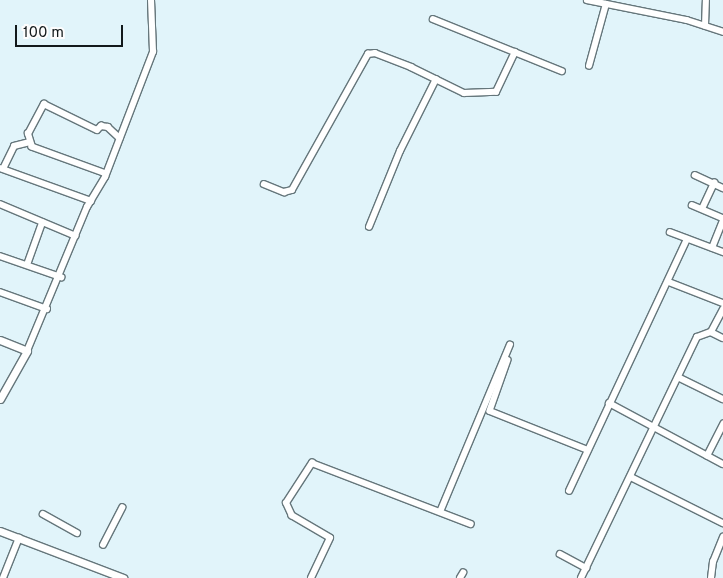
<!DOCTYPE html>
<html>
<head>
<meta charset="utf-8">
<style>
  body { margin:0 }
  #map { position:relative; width:723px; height:578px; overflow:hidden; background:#e1f4fa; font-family:Overpass,sans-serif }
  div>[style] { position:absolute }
  .roads { filter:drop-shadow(1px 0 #65767b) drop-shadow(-1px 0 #65767b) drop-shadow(0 1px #65767b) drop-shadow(0 -1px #65767b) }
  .minor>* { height:5.5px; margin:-2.75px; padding:0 2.75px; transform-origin:2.75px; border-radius:2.75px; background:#fff }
  .tertiary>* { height:7px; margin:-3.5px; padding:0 3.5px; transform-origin:3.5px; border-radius:3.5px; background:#fff }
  span { translate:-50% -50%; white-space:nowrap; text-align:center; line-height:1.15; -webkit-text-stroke:4px #fdfdfd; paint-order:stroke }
  .scale { position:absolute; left:15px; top:25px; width:108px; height:22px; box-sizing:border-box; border:2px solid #12191b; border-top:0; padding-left:6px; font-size:15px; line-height:18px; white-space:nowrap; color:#12191b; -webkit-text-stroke:4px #fdfdfd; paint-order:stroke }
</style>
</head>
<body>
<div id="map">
  <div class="roads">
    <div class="minor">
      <i style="left:587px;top:0;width:102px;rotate:11.3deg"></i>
      <i style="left:687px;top:20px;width:38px;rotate:18deg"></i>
      <i style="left:433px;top:19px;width:139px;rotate:22deg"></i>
      <i style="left:705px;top:26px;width:26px;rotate:-88deg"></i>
      <i style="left:589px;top:66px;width:64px;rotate:-74.7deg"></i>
      <i style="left:0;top:168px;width:97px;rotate:19.9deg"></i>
      <i style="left:3px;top:169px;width:25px;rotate:-64deg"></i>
      <i style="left:14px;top:146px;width:16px;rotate:-14deg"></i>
      <i style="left:106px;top:174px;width:79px;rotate:-160deg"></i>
      <i style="left:32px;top:147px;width:14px;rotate:-107deg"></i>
      <i style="left:28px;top:134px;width:34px;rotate:-62deg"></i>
      <i style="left:44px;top:104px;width:59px;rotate:26.1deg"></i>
      <i style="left:97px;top:130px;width:6px;rotate:-45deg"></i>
      <i style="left:101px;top:126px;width:7px;rotate:8deg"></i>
      <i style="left:108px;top:127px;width:16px;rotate:43deg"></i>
      <i style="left:695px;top:175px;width:31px;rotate:25deg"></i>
      <i style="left:264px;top:184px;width:22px;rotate:22deg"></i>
      <i style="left:284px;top:192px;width:8px;rotate:-14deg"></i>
      <i style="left:292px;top:190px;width:156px;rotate:-60.8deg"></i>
      <i style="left:368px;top:54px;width:7px;rotate:-8deg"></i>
      <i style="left:375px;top:53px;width:39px;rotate:21deg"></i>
      <i style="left:411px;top:67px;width:59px;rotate:26.1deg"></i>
      <i style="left:464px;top:93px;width:32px;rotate:-2deg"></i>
      <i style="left:496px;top:92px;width:44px;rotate:-64.6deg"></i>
      <i style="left:0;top:204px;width:82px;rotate:22.8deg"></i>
      <i style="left:692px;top:205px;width:34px;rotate:23deg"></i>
      <i style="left:702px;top:209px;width:29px;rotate:-65deg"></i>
      <i style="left:369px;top:227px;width:82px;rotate:-67.8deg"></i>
      <i style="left:400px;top:151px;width:80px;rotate:-63.4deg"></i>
      <i style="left:670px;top:232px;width:57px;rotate:20.7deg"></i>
      <i style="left:712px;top:248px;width:29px;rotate:-68deg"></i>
      <i style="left:0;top:256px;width:65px;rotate:19deg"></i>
      <i style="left:27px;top:265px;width:45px;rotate:-70.3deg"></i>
      <i style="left:669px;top:282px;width:58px;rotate:21.3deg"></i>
      <i style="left:0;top:292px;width:50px;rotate:19.9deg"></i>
      <i style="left:711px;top:332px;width:26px;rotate:-62deg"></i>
      <i style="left:27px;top:351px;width:156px;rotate:-67.4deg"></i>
      <i style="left:87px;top:207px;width:35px;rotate:-59deg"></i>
      <i style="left:105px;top:177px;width:134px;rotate:-69deg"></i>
      <i style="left:153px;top:52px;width:52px;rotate:-92.2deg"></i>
      <i style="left:508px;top:360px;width:54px;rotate:109.4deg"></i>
      <i style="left:490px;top:411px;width:105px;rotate:21.7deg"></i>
      <i style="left:678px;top:377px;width:50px;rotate:26.1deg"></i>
      <i style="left:609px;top:403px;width:129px;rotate:28.2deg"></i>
      <i style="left:707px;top:456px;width:36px;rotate:-63deg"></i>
      <i style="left:631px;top:477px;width:103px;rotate:26.6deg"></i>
      <i style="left:569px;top:491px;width:278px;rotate:-64.9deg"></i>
      <i style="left:440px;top:512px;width:181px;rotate:-67.3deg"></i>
      <i style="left:43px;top:514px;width:39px;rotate:29deg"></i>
      <i style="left:103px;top:545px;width:42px;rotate:-62.8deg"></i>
      <i style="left:560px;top:554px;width:30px;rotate:28deg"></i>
      <i style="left:3px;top:578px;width:43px;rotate:-68.2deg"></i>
      <i style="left:311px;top:578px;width:44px;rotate:-64.6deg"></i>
      <i style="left:330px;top:538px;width:44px;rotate:-149.9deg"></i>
      <i style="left:292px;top:516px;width:14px;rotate:-115deg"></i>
      <i style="left:286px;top:503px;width:48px;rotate:-57deg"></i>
      <i style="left:312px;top:463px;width:170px;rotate:21deg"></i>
      <i style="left:460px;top:578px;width:6px;rotate:-59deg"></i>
      <i style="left:581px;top:578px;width:267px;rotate:-64.3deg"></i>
      <i style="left:697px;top:337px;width:15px;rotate:-20deg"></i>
      <i style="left:711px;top:332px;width:13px;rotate:27deg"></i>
      <i style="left:711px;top:578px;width:16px;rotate:-83deg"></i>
      <i style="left:713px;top:562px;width:27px;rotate:-68deg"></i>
    </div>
    <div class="tertiary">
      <i style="left:0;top:340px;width:29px;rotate:22deg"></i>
      <i style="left:27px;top:351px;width:55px;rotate:119.4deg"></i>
      <i style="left:0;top:531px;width:132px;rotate:20.9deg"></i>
    </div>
  </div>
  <div class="scale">100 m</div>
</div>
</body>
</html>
